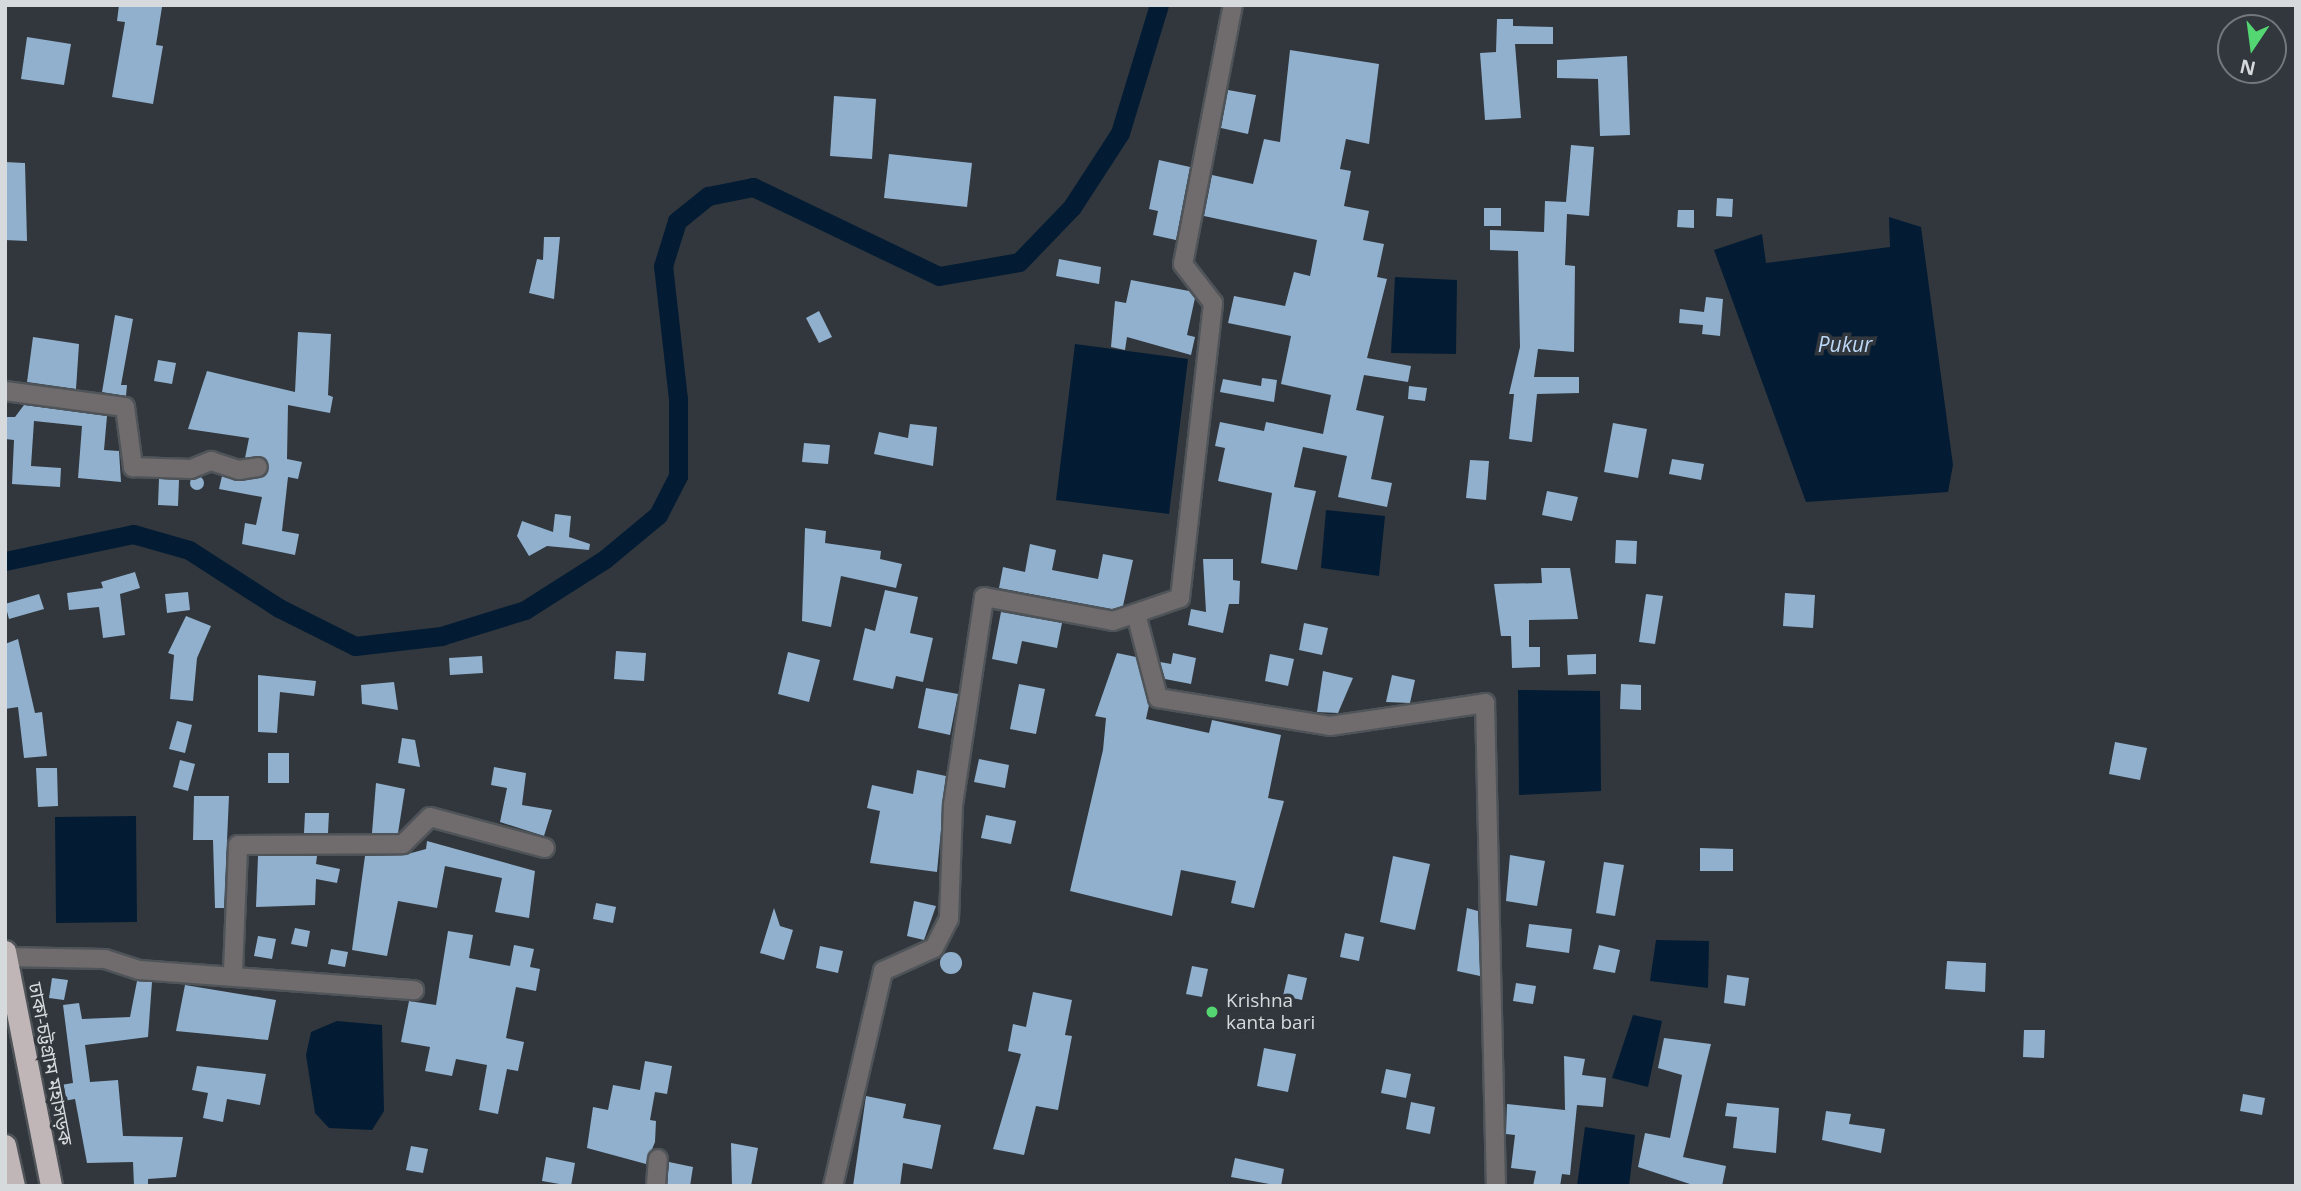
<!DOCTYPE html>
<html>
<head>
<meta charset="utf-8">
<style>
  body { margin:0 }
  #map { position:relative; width:2301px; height:1191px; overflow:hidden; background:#31373c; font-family:"Open Sans","Noto Sans Bengali",sans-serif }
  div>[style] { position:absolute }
  .water>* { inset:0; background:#031c34 }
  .canal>* { height:19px; margin:-9.5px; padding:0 9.5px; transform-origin:9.5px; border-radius:9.5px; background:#031c34 }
  .building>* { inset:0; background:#90b0ce }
  .round { border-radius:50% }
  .roads { filter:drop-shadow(2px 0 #4f5459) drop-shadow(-2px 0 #4f5459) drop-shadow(0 2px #4f5459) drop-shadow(0 -2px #4f5459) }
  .minor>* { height:18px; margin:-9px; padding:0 9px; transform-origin:9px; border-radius:9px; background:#706c6d }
  .highway>* { height:21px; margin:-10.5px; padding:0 10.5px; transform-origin:10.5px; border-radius:10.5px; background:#c0b5b7 }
  .dots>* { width:19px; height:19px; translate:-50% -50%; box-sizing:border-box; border:4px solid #31373c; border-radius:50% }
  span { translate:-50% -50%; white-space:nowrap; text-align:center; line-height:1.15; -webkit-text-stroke:7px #31373c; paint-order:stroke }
  .poi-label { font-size:19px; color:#d6dadd }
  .left { translate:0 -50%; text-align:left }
  .street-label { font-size:19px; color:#d6dadd }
  .water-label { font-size:21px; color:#bbd7f5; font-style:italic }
  .frame { position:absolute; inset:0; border:7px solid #d6dadd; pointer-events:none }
  .north { position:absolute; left:2217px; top:14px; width:70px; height:70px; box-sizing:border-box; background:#31373c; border:2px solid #73787c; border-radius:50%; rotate:193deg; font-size:19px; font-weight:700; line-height:28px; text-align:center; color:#d6dadd }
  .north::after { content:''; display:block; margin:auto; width:24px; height:32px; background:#54d672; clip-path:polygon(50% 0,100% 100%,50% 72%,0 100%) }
</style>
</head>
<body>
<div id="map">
  <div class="water">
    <i style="clip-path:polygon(1889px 217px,1921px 227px,1953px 465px,1948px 492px,1806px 502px,1714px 250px,1762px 234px,1766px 263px,1890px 247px)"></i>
    <i style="clip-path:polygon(1395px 277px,1457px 280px,1456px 354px,1391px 353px)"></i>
    <i style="clip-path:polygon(1075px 344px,1188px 359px,1169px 514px,1056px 500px)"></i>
    <i style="clip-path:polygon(1326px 510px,1385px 516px,1379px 576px,1321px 568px)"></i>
    <i style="clip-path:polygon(1518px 690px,1600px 691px,1601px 791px,1519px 795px)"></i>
    <i style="clip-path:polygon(136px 816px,137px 922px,56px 923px,55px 817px)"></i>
    <i style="clip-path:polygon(1656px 940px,1709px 941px,1708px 988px,1650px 981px)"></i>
    <i style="clip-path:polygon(1633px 1015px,1662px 1021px,1648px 1087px,1612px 1078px)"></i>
    <i style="clip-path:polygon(337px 1021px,382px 1025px,384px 1111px,372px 1130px,329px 1128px,315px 1113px,306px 1055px,311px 1032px)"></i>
    <i style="clip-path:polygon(1585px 1127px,1635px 1135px,1629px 1186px,1577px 1186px)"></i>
  </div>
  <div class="canal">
    <i style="left:5px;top:561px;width:131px;rotate:-11.9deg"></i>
    <i style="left:133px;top:534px;width:58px;rotate:15.9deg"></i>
    <i style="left:189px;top:550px;width:107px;rotate:32.8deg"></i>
    <i style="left:279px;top:608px;width:85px;rotate:26.6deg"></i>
    <i style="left:355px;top:646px;width:87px;rotate:-6.6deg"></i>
    <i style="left:441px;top:636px;width:88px;rotate:-17.2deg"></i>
    <i style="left:525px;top:610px;width:95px;rotate:-32.5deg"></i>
    <i style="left:605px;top:559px;width:69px;rotate:-39.7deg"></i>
    <i style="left:658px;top:515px;width:44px;rotate:-62.9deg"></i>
    <i style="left:678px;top:476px;width:77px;rotate:-90deg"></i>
    <i style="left:678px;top:399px;width:134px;rotate:-96.4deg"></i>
    <i style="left:663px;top:266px;width:47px;rotate:-72.7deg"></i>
    <i style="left:677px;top:221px;width:40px;rotate:-39deg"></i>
    <i style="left:708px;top:196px;width:46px;rotate:-11.3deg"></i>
    <i style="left:753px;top:187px;width:206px;rotate:25.6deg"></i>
    <i style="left:939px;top:276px;width:81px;rotate:-9.9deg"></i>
    <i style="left:1019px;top:262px;width:76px;rotate:-46.1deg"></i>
    <i style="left:1072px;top:207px;width:88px;rotate:-57deg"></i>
    <i style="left:1120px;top:133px;width:134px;rotate:-73.1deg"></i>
  </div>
  <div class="building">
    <i style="clip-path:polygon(119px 5px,162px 7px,156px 45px,163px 46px,153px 104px,112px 97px,125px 22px,117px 21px)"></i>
    <i style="clip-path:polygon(1497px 19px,1513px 19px,1513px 26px,1553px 27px,1553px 44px,1515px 44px,1521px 118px,1485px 120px,1480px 53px,1496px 52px)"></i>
    <i style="clip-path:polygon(27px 37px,71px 44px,64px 85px,21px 79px)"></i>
    <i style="clip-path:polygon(1290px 50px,1379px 64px,1369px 144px,1346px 139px,1340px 169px,1351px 171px,1344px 206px,1369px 211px,1363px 240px,1384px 244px,1377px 277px,1387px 279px,1367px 358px,1411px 366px,1408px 382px,1364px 375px,1356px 410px,1384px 416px,1371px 479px,1392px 483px,1387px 507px,1338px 497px,1347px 456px,1303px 447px,1294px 487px,1316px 491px,1297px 570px,1261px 563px,1272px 493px,1218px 481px,1225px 448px,1215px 446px,1220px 422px,1264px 431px,1266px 422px,1323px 434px,1331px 395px,1281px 384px,1291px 336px,1228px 323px,1234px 296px,1285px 306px,1294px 272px,1310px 276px,1317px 240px,1204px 216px,1212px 175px,1253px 184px,1264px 139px,1280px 142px)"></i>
    <i style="clip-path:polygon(1627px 56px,1630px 135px,1600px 136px,1598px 79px,1557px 78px,1557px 60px)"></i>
    <i style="clip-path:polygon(1228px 90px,1256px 95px,1248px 134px,1221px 128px)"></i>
    <i style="clip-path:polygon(834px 96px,876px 99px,872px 159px,830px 156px)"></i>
    <i style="clip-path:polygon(1571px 145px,1594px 147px,1589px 216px,1567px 214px,1565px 265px,1575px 266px,1574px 352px,1538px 349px,1534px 377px,1579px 377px,1579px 393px,1537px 394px,1532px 442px,1509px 439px,1514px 394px,1509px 394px,1520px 347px,1518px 251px,1490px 250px,1490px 230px,1544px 232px,1545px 201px,1566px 202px)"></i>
    <i style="clip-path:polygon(889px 154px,972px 163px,967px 207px,884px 198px)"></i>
    <i style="clip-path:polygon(1159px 160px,1190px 167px,1176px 240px,1153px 235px,1158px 211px,1149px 209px)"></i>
    <i style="clip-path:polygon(5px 162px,25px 163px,27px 241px,5px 240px)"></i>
    <i style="clip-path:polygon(1717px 198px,1733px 199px,1732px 217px,1716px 216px)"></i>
    <i style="clip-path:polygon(1484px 208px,1501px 208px,1501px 226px,1484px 226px)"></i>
    <i style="clip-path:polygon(1678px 210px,1694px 210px,1694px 228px,1677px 227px)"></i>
    <i style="clip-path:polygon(544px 237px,560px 237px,554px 299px,529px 293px,537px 259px,543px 260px)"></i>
    <i style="clip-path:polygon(1059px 259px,1101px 267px,1099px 284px,1056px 276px)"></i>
    <i style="clip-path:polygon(1131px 280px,1189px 291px,1195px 298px,1187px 335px,1195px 337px,1191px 355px,1127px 337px,1125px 350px,1111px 347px,1115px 301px,1126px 303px)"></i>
    <i style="clip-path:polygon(1706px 297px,1723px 299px,1720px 336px,1702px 334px,1703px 325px,1679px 323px,1680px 309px,1704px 312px)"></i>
    <i style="clip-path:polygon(819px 311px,832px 337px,819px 343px,806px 318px)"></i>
    <i style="clip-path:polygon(115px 315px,133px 319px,121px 385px,127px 385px,126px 396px,102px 392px)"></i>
    <i style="clip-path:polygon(298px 332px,331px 334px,328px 395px,333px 397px,330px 413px,288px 405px,287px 459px,302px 462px,298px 479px,288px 477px,282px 531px,299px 534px,295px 555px,242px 544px,245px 523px,256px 525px,262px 497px,219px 489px,222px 476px,241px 481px,268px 472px,263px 457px,245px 458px,249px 438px,188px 429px,207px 371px,295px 392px)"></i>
    <i style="clip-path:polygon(33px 337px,79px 344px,76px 389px,27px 382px)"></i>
    <i style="clip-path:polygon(158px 360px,176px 363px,172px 384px,154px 381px)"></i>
    <i style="clip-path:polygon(1262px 378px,1277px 380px,1274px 402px,1220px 392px,1223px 379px,1261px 386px)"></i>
    <i style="clip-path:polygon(1409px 386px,1427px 388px,1425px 401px,1408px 399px)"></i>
    <i style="clip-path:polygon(24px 405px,107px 416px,104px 450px,119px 451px,121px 482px,78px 478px,82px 426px,34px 421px,31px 466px,61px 468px,60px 487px,12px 484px,14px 440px,5px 439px,5px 417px,15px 417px)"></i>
    <i style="clip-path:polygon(1613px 423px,1647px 429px,1638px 478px,1604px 472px)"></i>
    <i style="clip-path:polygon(910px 424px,937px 427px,933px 466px,874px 454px,879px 432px,908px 438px)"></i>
    <i style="clip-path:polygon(804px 443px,830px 445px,828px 464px,802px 462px)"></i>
    <i style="clip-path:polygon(1672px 459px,1704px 464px,1701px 480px,1669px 474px)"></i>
    <i style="clip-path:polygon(1470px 460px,1489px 461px,1486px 500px,1466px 498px)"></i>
    <i class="round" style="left:190px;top:476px;width:14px;height:14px"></i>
    <i style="clip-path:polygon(159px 479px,179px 480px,178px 506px,158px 505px)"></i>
    <i style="clip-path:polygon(1547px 491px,1578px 497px,1572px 521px,1542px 515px)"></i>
    <i style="clip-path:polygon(555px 514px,571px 516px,569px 537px,590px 544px,589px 550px,547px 546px,529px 556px,517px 536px,522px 521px,553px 532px)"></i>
    <i style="clip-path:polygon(805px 528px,826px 531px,825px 543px,881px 551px,880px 559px,902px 564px,896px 588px,841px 576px,831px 627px,802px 621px)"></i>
    <i style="clip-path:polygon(1616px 540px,1637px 541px,1636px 564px,1615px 563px)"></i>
    <i style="clip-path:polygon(1030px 544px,1056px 550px,1052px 570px,1098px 579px,1103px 554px,1133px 560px,1123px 606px,1112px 609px,999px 588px,1003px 567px,1025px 572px)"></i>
    <i style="clip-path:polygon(1203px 559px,1233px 559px,1233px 580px,1240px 581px,1239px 604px,1229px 604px,1223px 633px,1188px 625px,1191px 609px,1206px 612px)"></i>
    <i style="clip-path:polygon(1541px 568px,1570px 568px,1578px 619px,1529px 620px,1529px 647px,1540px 647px,1540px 667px,1512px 668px,1511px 636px,1501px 636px,1494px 584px,1542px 583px)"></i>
    <i style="clip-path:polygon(135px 572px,140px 588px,120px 594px,125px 635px,103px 638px,99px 607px,69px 610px,67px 593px,103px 588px,101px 582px)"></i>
    <i style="clip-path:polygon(885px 590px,918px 597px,910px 633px,933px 638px,923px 682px,896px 676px,893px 689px,853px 680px,865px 628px,875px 631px)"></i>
    <i style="clip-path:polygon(188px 592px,190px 610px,167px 613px,165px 594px)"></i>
    <i style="clip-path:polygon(1785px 593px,1815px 595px,1813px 628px,1783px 626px)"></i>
    <i style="clip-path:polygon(39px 594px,44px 609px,9px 619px,5px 604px)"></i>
    <i style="clip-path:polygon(1646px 594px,1663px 596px,1655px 644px,1639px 642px)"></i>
    <i style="clip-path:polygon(1001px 612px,1062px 623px,1057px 648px,1022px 641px,1017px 664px,992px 659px)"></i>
    <i style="clip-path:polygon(186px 616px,211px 626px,197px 658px,193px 701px,170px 699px,174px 655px,168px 653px)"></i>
    <i style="clip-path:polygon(1304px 623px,1328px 628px,1322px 655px,1299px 650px)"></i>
    <i style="clip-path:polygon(18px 639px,35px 713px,42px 712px,47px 756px,24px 758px,18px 707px,5px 709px,5px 644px)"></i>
    <i style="clip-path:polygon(616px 651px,646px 653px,644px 681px,614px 679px)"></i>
    <i style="clip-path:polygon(788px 652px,820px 660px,809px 702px,778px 694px)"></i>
    <i style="clip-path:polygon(1117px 653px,1136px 657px,1149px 705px,1146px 719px,1209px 733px,1212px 720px,1281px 735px,1268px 798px,1284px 801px,1254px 908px,1231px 903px,1236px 881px,1181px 870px,1172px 916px,1070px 891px,1103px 750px,1106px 718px,1095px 716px)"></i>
    <i style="clip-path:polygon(1173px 653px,1196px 658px,1191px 684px,1165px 679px,1160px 662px,1171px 664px)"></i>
    <i style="clip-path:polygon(1270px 654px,1294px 659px,1288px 686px,1265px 681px)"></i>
    <i style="clip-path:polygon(1596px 654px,1596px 674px,1568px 675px,1567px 655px)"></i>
    <i style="clip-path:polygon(482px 656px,483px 673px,450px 675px,449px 658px)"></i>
    <i style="clip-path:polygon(1323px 671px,1353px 678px,1338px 713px,1317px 712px)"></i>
    <i style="clip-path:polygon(258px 675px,316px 681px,314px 696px,280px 692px,277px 733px,258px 732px)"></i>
    <i style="clip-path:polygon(1392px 675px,1415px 680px,1410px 703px,1386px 702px)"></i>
    <i style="clip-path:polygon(394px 682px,398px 710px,362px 704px,361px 685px)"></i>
    <i style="clip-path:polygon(1019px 684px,1045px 689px,1036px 734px,1010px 729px)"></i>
    <i style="clip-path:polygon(1621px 684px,1641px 685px,1641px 710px,1620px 709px)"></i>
    <i style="clip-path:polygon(926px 688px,958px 694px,950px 735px,918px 728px)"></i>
    <i style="clip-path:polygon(177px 721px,192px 725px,185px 753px,169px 749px)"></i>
    <i style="clip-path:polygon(402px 738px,415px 740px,420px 767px,398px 763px)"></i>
    <i style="clip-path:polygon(2115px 742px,2147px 748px,2140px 780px,2109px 774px)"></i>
    <i style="clip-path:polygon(268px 753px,289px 753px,289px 783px,268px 783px)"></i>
    <i style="clip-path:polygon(979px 759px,1009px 765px,1005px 788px,974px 782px)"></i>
    <i style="clip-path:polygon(180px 760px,195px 764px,188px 791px,173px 787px)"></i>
    <i style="clip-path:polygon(494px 767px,526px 773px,522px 805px,552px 810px,544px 836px,500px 822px,507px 788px,491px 785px)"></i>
    <i style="clip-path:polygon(36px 768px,57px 768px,58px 806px,38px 807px)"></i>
    <i style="clip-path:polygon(917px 770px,946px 776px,937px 872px,870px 863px,880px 811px,867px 808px,872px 785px,913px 794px)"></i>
    <i style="clip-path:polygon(376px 783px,405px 789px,398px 833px,372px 833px)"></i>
    <i style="clip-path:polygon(194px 796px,229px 796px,224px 908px,215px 908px,213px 840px,193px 840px)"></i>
    <i style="clip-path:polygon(305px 813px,329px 813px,328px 833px,304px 833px)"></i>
    <i style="clip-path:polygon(986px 815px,1016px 821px,1011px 844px,981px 838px)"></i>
    <i style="clip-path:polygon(427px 841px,535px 871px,529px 918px,495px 912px,502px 878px,445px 866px,437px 908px,398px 901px,387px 956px,352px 950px,365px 856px,404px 855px,426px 849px)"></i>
    <i style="clip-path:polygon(1700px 848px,1733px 849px,1733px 871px,1700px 871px)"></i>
    <i style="clip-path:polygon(1510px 855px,1545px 861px,1537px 906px,1506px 901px)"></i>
    <i style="clip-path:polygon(258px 856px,317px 856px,316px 864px,340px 869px,337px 883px,316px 879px,315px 905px,256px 907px)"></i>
    <i style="clip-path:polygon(1393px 856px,1430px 864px,1415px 930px,1380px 922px)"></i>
    <i style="clip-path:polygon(1604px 862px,1624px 865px,1615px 916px,1596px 913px)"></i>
    <i style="clip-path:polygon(914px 901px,936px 906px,924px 940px,907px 936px)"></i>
    <i style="clip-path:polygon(596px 903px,616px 907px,613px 923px,593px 919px)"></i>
    <i style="clip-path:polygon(774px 908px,780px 926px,793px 930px,784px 960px,760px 953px)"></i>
    <i style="clip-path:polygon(1467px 908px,1478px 911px,1480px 976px,1457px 971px)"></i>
    <i style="clip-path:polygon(1529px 924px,1572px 929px,1569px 953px,1526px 947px)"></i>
    <i style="clip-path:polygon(295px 928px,310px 931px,307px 947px,291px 944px)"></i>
    <i style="clip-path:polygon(448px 931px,473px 935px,469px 958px,510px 966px,514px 945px,534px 949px,530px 967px,540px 969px,536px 991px,516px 987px,506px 1038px,524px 1042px,518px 1071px,507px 1069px,498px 1114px,479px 1110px,487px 1065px,456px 1059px,452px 1076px,425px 1071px,430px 1047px,401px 1042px,409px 1001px,436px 1005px)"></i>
    <i style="clip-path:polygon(1345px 933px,1364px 937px,1359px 961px,1340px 957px)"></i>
    <i style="clip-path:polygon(258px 936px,276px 939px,272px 959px,254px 956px)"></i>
    <i style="clip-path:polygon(1599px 945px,1620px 950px,1615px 973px,1593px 969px)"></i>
    <i style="clip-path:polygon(820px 946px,843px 951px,838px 973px,816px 968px)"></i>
    <i style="clip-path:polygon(331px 949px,348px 952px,345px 967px,328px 964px)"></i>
    <i class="round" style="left:940px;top:952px;width:22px;height:22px"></i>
    <i style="clip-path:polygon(1947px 961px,1986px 963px,1985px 992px,1945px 989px)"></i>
    <i style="clip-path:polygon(1192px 966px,1208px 969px,1202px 997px,1186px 994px)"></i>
    <i style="clip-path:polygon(1288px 974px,1307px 978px,1302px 1000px,1283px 996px)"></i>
    <i style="clip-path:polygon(1727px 975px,1749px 978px,1745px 1006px,1724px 1003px)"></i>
    <i style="clip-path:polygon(52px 978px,68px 980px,64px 1000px,49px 998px)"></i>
    <i style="clip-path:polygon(137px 981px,152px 982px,148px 1037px,85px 1045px,90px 1082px,118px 1080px,123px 1136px,183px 1137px,176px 1177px,148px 1179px,148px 1186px,134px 1186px,133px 1162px,87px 1163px,75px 1099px,58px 1102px,55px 1086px,73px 1083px,63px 1005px,79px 1003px,82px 1019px,130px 1017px)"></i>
    <i style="clip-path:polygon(1516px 983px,1536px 986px,1533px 1004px,1513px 1001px)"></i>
    <i style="clip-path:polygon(185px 985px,276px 1000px,268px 1040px,176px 1031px)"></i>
    <i style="clip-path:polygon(1033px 992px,1072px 1000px,1065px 1035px,1072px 1036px,1058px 1110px,1036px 1106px,1024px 1155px,993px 1149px,1021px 1054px,1008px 1051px,1013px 1024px,1026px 1027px)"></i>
    <i style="clip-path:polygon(2024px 1030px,2045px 1030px,2044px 1058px,2023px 1057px)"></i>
    <i style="clip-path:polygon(1664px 1038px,1711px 1044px,1683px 1157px,1726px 1166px,1722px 1186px,1696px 1186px,1638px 1167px,1645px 1133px,1670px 1138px,1682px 1075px,1658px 1068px)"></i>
    <i style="clip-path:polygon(1264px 1048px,1296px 1054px,1288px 1092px,1257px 1086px)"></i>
    <i style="clip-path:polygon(1564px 1056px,1585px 1059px,1582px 1075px,1606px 1078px,1603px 1107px,1577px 1105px,1570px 1175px,1562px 1174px,1560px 1186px,1533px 1186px,1536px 1171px,1511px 1168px,1515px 1135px,1506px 1134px,1507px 1104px,1574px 1111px,1565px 1110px)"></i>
    <i style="clip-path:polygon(645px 1061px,672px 1066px,667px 1094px,655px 1092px,650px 1120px,656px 1121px,655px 1142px,646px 1164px,587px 1148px,593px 1107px,608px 1110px,613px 1085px,640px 1090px)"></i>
    <i style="clip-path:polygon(197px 1066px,266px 1074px,260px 1105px,227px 1099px,223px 1122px,203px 1118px,208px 1093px,192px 1090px)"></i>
    <i style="clip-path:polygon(1386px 1069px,1411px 1074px,1406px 1098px,1381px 1093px)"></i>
    <i style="clip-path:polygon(2243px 1094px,2265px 1098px,2262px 1115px,2240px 1111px)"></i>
    <i style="clip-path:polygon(866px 1096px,906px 1104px,903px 1118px,941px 1125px,932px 1169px,903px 1163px,900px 1186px,853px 1186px)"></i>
    <i style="clip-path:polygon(1411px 1102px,1435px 1107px,1430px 1134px,1406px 1129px)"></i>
    <i style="clip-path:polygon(1727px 1103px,1779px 1108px,1776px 1153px,1733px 1148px,1737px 1117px,1725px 1116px)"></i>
    <i style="clip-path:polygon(1826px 1111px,1851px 1114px,1849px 1124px,1885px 1129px,1881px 1153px,1822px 1140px)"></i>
    <i style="clip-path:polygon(731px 1143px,758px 1148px,751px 1186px,732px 1186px)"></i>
    <i style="clip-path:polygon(411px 1146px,428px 1149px,423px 1173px,406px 1170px)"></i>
    <i style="clip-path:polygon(546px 1157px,575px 1163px,571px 1186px,542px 1181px)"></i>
    <i style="clip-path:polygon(1235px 1158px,1284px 1169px,1281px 1186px,1231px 1177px)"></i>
    <i style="clip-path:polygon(669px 1162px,693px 1167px,690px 1186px,667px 1186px)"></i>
  </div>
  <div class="roads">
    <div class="minor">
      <i style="left:5px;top:391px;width:121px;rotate:7.6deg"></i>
      <i style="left:125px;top:407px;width:61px;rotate:82.4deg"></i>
      <i style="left:133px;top:467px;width:58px;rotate:2deg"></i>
      <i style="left:191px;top:469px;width:22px;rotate:-22deg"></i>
      <i style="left:211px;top:461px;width:29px;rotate:18deg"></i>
      <i style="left:239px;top:470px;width:19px;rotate:-9deg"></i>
      <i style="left:1136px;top:614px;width:87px;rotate:75.3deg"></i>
      <i style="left:1158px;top:698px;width:174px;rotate:9.2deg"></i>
      <i style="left:1330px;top:726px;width:157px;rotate:-8.4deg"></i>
      <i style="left:1485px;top:703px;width:483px;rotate:88.7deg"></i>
      <i style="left:7px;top:957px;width:98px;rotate:1.2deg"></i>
      <i style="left:105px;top:959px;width:36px;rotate:18deg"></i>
      <i style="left:139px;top:970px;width:276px;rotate:4.2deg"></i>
      <i style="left:233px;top:972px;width:127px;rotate:-87.7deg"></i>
      <i style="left:238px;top:845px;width:165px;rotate:-0.3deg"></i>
      <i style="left:403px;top:844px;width:38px;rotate:-45deg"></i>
      <i style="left:430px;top:817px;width:119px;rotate:15.1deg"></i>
      <i style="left:656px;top:1186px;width:27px;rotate:-86deg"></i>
      <i style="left:833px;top:1186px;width:221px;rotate:-76.9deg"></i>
      <i style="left:883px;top:971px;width:56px;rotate:-24.3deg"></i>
      <i style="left:934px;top:948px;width:33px;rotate:-63deg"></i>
      <i style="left:949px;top:919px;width:114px;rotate:-88deg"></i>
      <i style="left:953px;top:805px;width:210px;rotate:-81.5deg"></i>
      <i style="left:984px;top:597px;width:131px;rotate:10.5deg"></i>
      <i style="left:1113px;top:621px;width:71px;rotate:-18.9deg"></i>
      <i style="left:1180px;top:598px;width:297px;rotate:-83.6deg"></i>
      <i style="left:1213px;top:303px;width:49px;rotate:-127.6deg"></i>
      <i style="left:1183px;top:264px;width:264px;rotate:-79.1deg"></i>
    </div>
    <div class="highway">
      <i style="left:5px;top:951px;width:239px;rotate:78.9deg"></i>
      <i style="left:5px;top:1145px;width:42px;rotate:77.6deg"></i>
    </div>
  </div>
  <div class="dots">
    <i style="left:1212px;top:1012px;background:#54d672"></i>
  </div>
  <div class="poi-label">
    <span class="left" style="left:1226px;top:1012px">Krishna<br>kanta bari</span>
  </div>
  <div class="street-label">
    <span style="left:50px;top:1064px;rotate:79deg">ঢাকা-চট্টগ্রাম মহাসড়ক</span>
  </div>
  <div class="water-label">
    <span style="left:1845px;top:344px">Pukur</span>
  </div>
  <div class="frame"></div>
  <div class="north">N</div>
</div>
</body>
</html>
